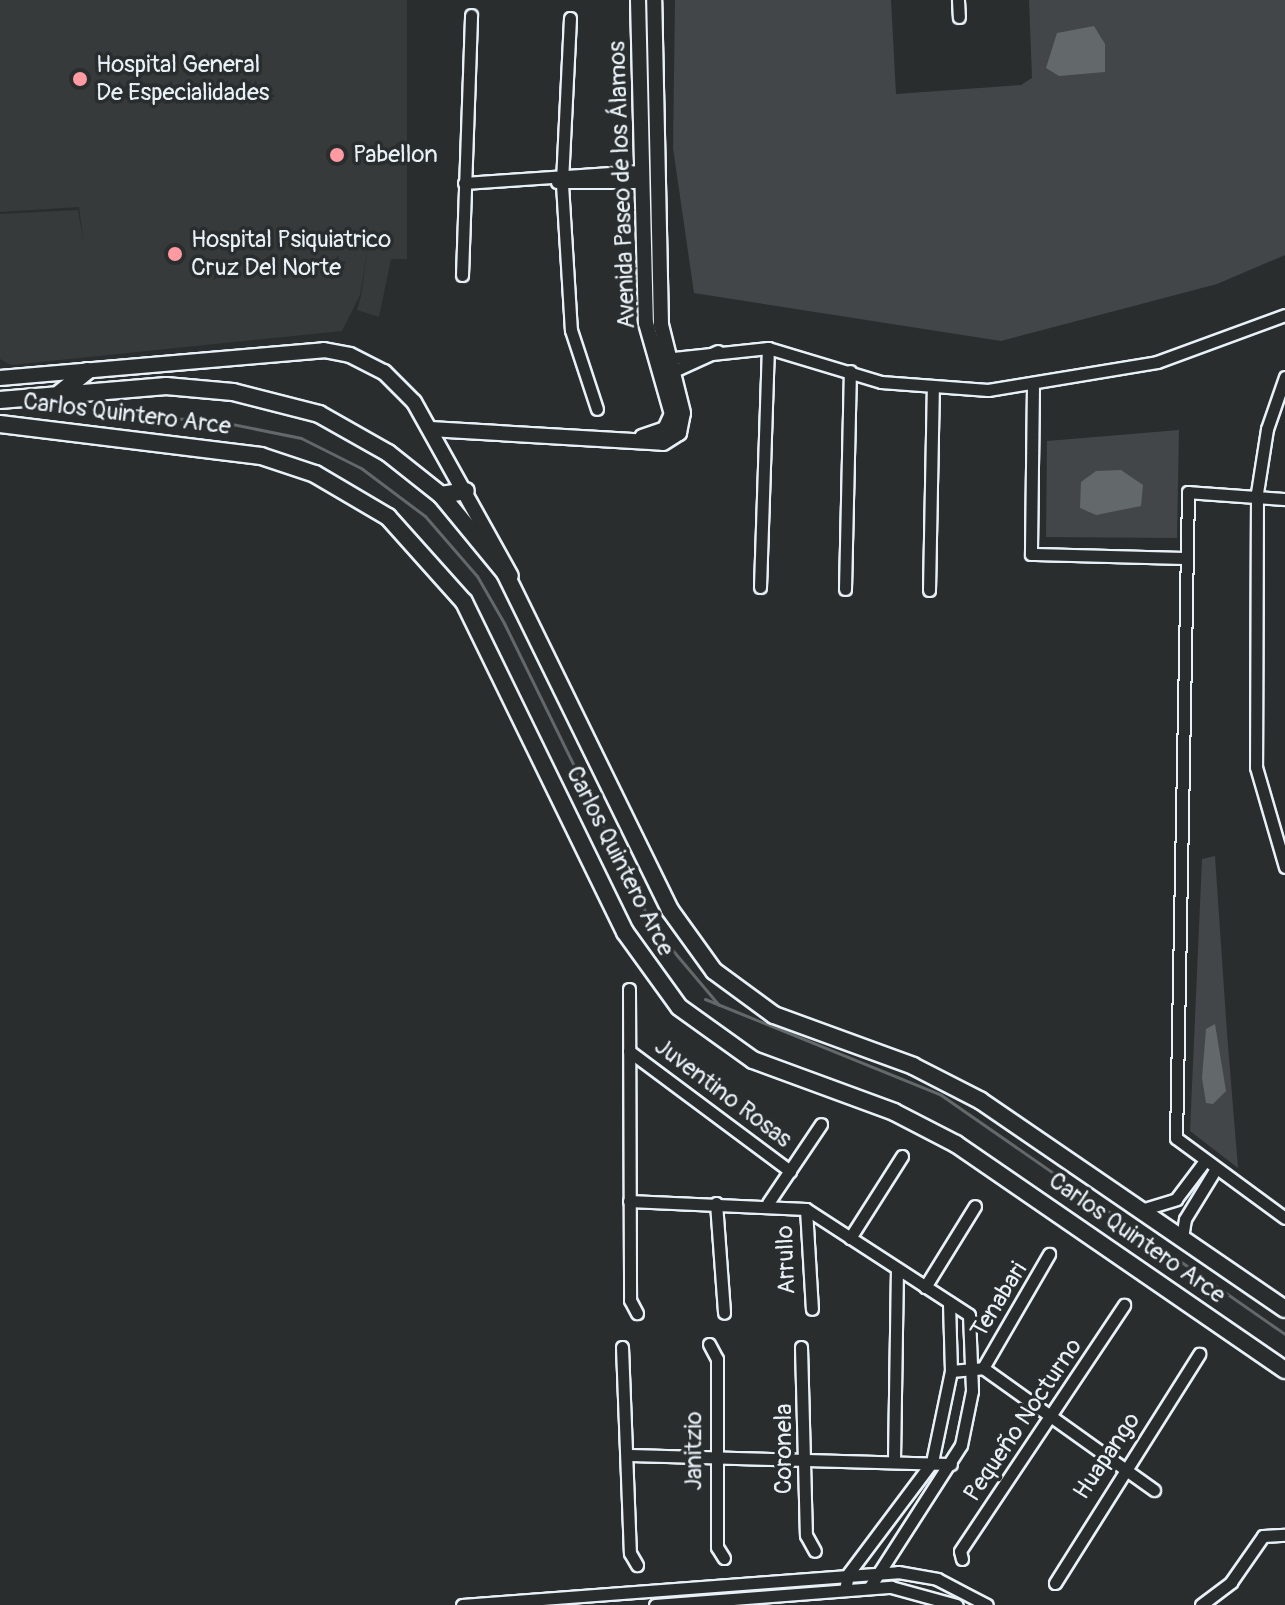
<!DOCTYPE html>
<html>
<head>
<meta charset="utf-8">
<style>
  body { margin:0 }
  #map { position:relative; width:1285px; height:1605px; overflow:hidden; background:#2a2d2e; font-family:Pangolin,sans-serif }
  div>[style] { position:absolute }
  .built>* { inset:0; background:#363a3b }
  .green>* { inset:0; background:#424648 }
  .water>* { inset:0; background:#63686b }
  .stream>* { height:3px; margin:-1.5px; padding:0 1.5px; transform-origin:1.5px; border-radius:1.5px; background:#63686b }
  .roads { filter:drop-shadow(2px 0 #e8f1f8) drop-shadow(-2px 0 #e8f1f8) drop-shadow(0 2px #e8f1f8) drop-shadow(0 -2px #e8f1f8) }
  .minor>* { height:11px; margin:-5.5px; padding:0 5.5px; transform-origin:5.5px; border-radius:5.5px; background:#2a2d2e }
  .tertiary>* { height:14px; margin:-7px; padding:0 7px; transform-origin:7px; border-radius:7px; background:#2a2d2e }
  .secondary>* { height:16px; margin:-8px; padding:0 8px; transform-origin:8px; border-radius:8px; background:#2a2d2e }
  .dots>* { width:22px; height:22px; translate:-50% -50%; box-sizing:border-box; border:4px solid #2a2d2e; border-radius:50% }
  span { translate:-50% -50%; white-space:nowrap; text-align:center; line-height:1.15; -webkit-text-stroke:7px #2a2d2e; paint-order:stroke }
  .poi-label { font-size:24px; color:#e8f1f8 }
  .left { translate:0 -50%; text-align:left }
  .street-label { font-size:24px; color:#e8f1f8 }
</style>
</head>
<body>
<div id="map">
  <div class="built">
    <i style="clip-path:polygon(0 0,407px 0,407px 259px,391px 259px,379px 317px,357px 310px,361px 296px,368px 246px,360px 295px,342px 331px,11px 365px,0 359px,0 214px,78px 210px,84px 244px,79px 207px,0 212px)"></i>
  </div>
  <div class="green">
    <i style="clip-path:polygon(675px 0,891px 0,896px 94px,1021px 85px,1032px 78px,1029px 0,1285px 0,1285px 255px,1217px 284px,1001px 341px,694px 293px,673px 148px)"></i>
    <i style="clip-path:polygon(1179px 430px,1177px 538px,1046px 537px,1047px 441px)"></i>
    <i style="clip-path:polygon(1215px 856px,1227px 1033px,1238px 1168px,1190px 1131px,1202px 859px)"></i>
  </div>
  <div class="water">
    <i style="clip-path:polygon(1094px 26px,1105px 44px,1105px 72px,1059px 76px,1046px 68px,1057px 33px)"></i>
    <i style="clip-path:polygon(1121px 470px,1143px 485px,1141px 506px,1096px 515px,1080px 508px,1081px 482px,1096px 471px)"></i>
    <i style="clip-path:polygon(1215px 1024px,1226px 1091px,1213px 1104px,1206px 1103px,1202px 1078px,1206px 1029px)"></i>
  </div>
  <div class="stream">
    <i style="left:112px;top:418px;width:95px;rotate:0.6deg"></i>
    <i style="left:207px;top:419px;width:96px;rotate:11.4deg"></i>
    <i style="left:301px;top:438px;width:67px;rotate:26.6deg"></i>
    <i style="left:361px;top:468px;width:80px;rotate:36.9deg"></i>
    <i style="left:425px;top:516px;width:79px;rotate:49.1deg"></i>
    <i style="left:477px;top:576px;width:54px;rotate:60.1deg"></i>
    <i style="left:504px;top:623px;width:339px;rotate:63.9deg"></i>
    <i style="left:653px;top:927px;width:102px;rotate:49.8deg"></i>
    <i style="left:705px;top:999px;width:255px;rotate:22.1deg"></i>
    <i style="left:941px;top:1095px;width:419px;rotate:34.8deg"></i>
  </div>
  <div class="roads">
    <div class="minor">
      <i style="left:958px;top:0;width:17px;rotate:87deg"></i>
      <i style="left:570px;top:18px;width:166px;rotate:92.8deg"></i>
      <i style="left:562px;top:184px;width:146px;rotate:86.5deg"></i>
      <i style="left:571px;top:330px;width:83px;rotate:71.8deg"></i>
      <i style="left:557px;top:182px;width:83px"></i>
      <i style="left:464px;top:183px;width:176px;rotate:-3.9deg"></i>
      <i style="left:462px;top:275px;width:260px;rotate:-88deg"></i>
      <i style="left:664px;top:359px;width:105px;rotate:-6deg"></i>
      <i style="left:768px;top:348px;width:118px;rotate:16.7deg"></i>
      <i style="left:881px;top:382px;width:107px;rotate:4.3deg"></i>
      <i style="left:988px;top:390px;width:171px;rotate:-9.4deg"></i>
      <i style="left:1157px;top:362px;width:136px;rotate:-20.2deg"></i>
      <i style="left:665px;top:375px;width:58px;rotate:-24.4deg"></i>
      <i style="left:1285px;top:377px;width:55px;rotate:109.1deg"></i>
      <i style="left:1267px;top:429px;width:65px;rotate:98.9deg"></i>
      <i style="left:1257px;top:493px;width:274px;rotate:90.2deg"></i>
      <i style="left:1256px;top:767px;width:104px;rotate:73.8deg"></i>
      <i style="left:1033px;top:385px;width:169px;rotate:90.7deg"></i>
      <i style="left:1031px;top:554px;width:156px;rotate:1.5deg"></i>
      <i style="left:1285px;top:499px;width:97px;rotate:-175.9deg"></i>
      <i style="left:1188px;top:492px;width:646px;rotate:91.06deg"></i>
      <i style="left:1176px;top:1138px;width:135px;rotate:36.3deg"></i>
      <i style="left:760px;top:587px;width:239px;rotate:-88.1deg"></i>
      <i style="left:845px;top:589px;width:218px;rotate:-88.7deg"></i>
      <i style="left:929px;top:590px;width:202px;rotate:-88.9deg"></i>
      <i style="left:629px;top:989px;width:311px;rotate:89.8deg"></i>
      <i style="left:630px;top:1300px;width:15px;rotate:62deg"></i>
      <i style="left:629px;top:1051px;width:201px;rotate:36.7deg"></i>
      <i style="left:629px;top:1201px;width:177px;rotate:2.6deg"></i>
      <i style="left:806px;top:1209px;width:194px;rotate:33deg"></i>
      <i style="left:969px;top:1315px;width:76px;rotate:87.7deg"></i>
      <i style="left:972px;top:1391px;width:55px;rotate:101.5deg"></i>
      <i style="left:961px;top:1445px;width:169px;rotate:122.7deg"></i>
      <i style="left:716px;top:1203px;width:110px;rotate:85.8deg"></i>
      <i style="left:768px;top:1203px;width:95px;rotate:-56.1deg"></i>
      <i style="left:806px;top:1209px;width:100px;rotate:86.6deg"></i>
      <i style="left:1141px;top:1210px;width:37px;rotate:-17deg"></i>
      <i style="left:1176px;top:1199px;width:46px;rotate:-52.9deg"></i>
      <i style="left:850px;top:1238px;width:97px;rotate:-57.6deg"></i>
      <i style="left:1182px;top:1238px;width:19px;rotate:-81deg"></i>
      <i style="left:1185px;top:1219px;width:57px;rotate:-58.5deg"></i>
      <i style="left:925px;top:1287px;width:95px;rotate:-58.3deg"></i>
      <i style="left:709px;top:1344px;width:17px;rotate:62deg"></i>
      <i style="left:717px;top:1359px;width:188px;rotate:90deg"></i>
      <i style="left:717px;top:1547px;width:13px;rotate:58deg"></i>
      <i style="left:622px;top:1347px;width:206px;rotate:87.8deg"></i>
      <i style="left:630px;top:1553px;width:14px;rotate:60deg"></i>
      <i style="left:801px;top:1347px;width:188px;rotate:88.5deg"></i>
      <i style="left:806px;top:1535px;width:18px;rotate:61deg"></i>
      <i style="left:983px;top:1368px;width:132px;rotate:-59.9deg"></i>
      <i style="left:951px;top:1371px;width:32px;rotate:-5deg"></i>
      <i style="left:983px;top:1368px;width:210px;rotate:35.5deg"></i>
      <i style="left:627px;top:1455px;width:324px;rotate:1.6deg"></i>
      <i style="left:894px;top:1459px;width:190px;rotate:-89.1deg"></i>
      <i style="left:962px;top:1559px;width:8px;rotate:-104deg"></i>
      <i style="left:960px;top:1551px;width:296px;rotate:-56.3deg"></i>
      <i style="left:1055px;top:1583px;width:271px;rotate:-57.8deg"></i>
      <i style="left:845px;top:1590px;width:16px;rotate:-79deg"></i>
      <i style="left:848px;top:1574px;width:140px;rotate:-53.1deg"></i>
      <i style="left:932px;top:1462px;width:93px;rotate:-78.2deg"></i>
      <i style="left:951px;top:1371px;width:69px;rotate:-91.7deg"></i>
      <i style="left:462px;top:1605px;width:437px;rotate:-4.3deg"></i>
      <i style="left:898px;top:1572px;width:40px;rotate:10deg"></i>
      <i style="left:937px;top:1579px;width:56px;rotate:27.5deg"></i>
      <i style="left:655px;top:1605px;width:237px;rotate:-4.4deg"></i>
      <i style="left:891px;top:1587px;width:68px;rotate:15.3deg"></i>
      <i style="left:1201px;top:1605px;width:38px;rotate:-37deg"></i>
      <i style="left:1231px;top:1582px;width:56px;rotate:-55.2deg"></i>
      <i style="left:1263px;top:1536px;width:22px;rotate:-3deg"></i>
    </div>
    <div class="tertiary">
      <i style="left:638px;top:0;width:323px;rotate:88.6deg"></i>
      <i style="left:646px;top:323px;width:95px;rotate:74.1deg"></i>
      <i style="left:672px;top:414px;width:17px;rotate:115deg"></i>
      <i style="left:665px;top:429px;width:24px;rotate:161deg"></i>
      <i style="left:0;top:378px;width:325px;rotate:-4.9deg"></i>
      <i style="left:324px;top:350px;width:26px;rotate:11deg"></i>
      <i style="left:350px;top:355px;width:38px;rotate:27deg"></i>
      <i style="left:384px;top:372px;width:42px;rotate:45deg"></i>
      <i style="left:414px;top:402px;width:199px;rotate:60.9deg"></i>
      <i style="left:430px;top:429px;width:233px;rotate:3.4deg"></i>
      <i style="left:663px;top:443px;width:19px;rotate:-32deg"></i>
      <i style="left:679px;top:433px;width:20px;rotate:-79deg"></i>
      <i style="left:683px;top:413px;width:91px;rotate:-104deg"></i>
      <i style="left:661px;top:325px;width:325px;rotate:-91.2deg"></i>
    </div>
    <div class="secondary">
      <i style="left:60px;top:393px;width:35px;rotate:-39deg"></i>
      <i style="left:0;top:400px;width:167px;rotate:-4.8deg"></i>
      <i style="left:166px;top:386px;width:67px;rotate:5.1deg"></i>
      <i style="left:233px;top:392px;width:89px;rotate:14.3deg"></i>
      <i style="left:319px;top:414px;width:79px;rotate:29.5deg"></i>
      <i style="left:388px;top:453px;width:68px;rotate:38.4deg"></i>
      <i style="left:441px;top:495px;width:101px;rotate:50.6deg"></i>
      <i style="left:505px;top:573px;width:375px;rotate:63.9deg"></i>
      <i style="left:670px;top:910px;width:75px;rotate:54.2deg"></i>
      <i style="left:714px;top:971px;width:74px;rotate:36.3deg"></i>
      <i style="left:774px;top:1015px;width:148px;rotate:20.1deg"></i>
      <i style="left:913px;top:1066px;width:76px;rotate:27.2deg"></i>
      <i style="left:981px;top:1101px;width:368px;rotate:34.4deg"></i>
      <i style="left:0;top:424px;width:263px;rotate:7deg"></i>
      <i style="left:261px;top:456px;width:57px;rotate:18.4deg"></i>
      <i style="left:315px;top:474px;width:85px;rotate:30.5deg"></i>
      <i style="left:388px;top:517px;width:114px;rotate:48.2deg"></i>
      <i style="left:464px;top:602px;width:367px;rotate:64deg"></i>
      <i style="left:625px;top:932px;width:92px;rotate:54.2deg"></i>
      <i style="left:679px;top:1007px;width:91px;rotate:35.6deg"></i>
      <i style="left:753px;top:1060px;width:150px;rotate:20.2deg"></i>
      <i style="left:894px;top:1112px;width:70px;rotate:27.3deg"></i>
      <i style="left:956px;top:1144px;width:399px;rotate:34.5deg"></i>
      <i style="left:441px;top:495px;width:25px;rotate:-9deg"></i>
    </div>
  </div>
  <div class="dots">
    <i style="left:80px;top:79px;background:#ff9aa2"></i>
    <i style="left:337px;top:155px;background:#ff9aa2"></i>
    <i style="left:175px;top:254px;background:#ff9aa2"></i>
  </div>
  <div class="poi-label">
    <span class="left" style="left:96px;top:79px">Hospital General<br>De Especialidades</span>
    <span class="left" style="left:353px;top:155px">Pabellon</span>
    <span class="left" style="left:191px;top:254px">Hospital Psiquiatrico<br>Cruz Del Norte</span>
  </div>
  <div class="street-label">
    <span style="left:622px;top:185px;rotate:-92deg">Avenida Paseo de los Álamos</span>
    <span style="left:127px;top:414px;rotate:7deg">Carlos Quintero Arce</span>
    <span style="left:620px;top:861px;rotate:63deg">Carlos Quintero Arce</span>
    <span style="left:723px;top:1093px;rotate:37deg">Juventino Rosas</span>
    <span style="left:1137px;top:1238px;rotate:35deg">Carlos Quintero Arce</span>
    <span style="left:786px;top:1260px;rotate:-92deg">Arrullo</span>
    <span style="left:999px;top:1300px;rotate:-58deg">Tenabari</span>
    <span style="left:1023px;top:1420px;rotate:-56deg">Pequeño Nocturno</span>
    <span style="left:784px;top:1449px;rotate:-90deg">Coronela</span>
    <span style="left:694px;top:1451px;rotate:-90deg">Janitzio</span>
    <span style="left:1107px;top:1456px;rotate:-56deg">Huapango</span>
  </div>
</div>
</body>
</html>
